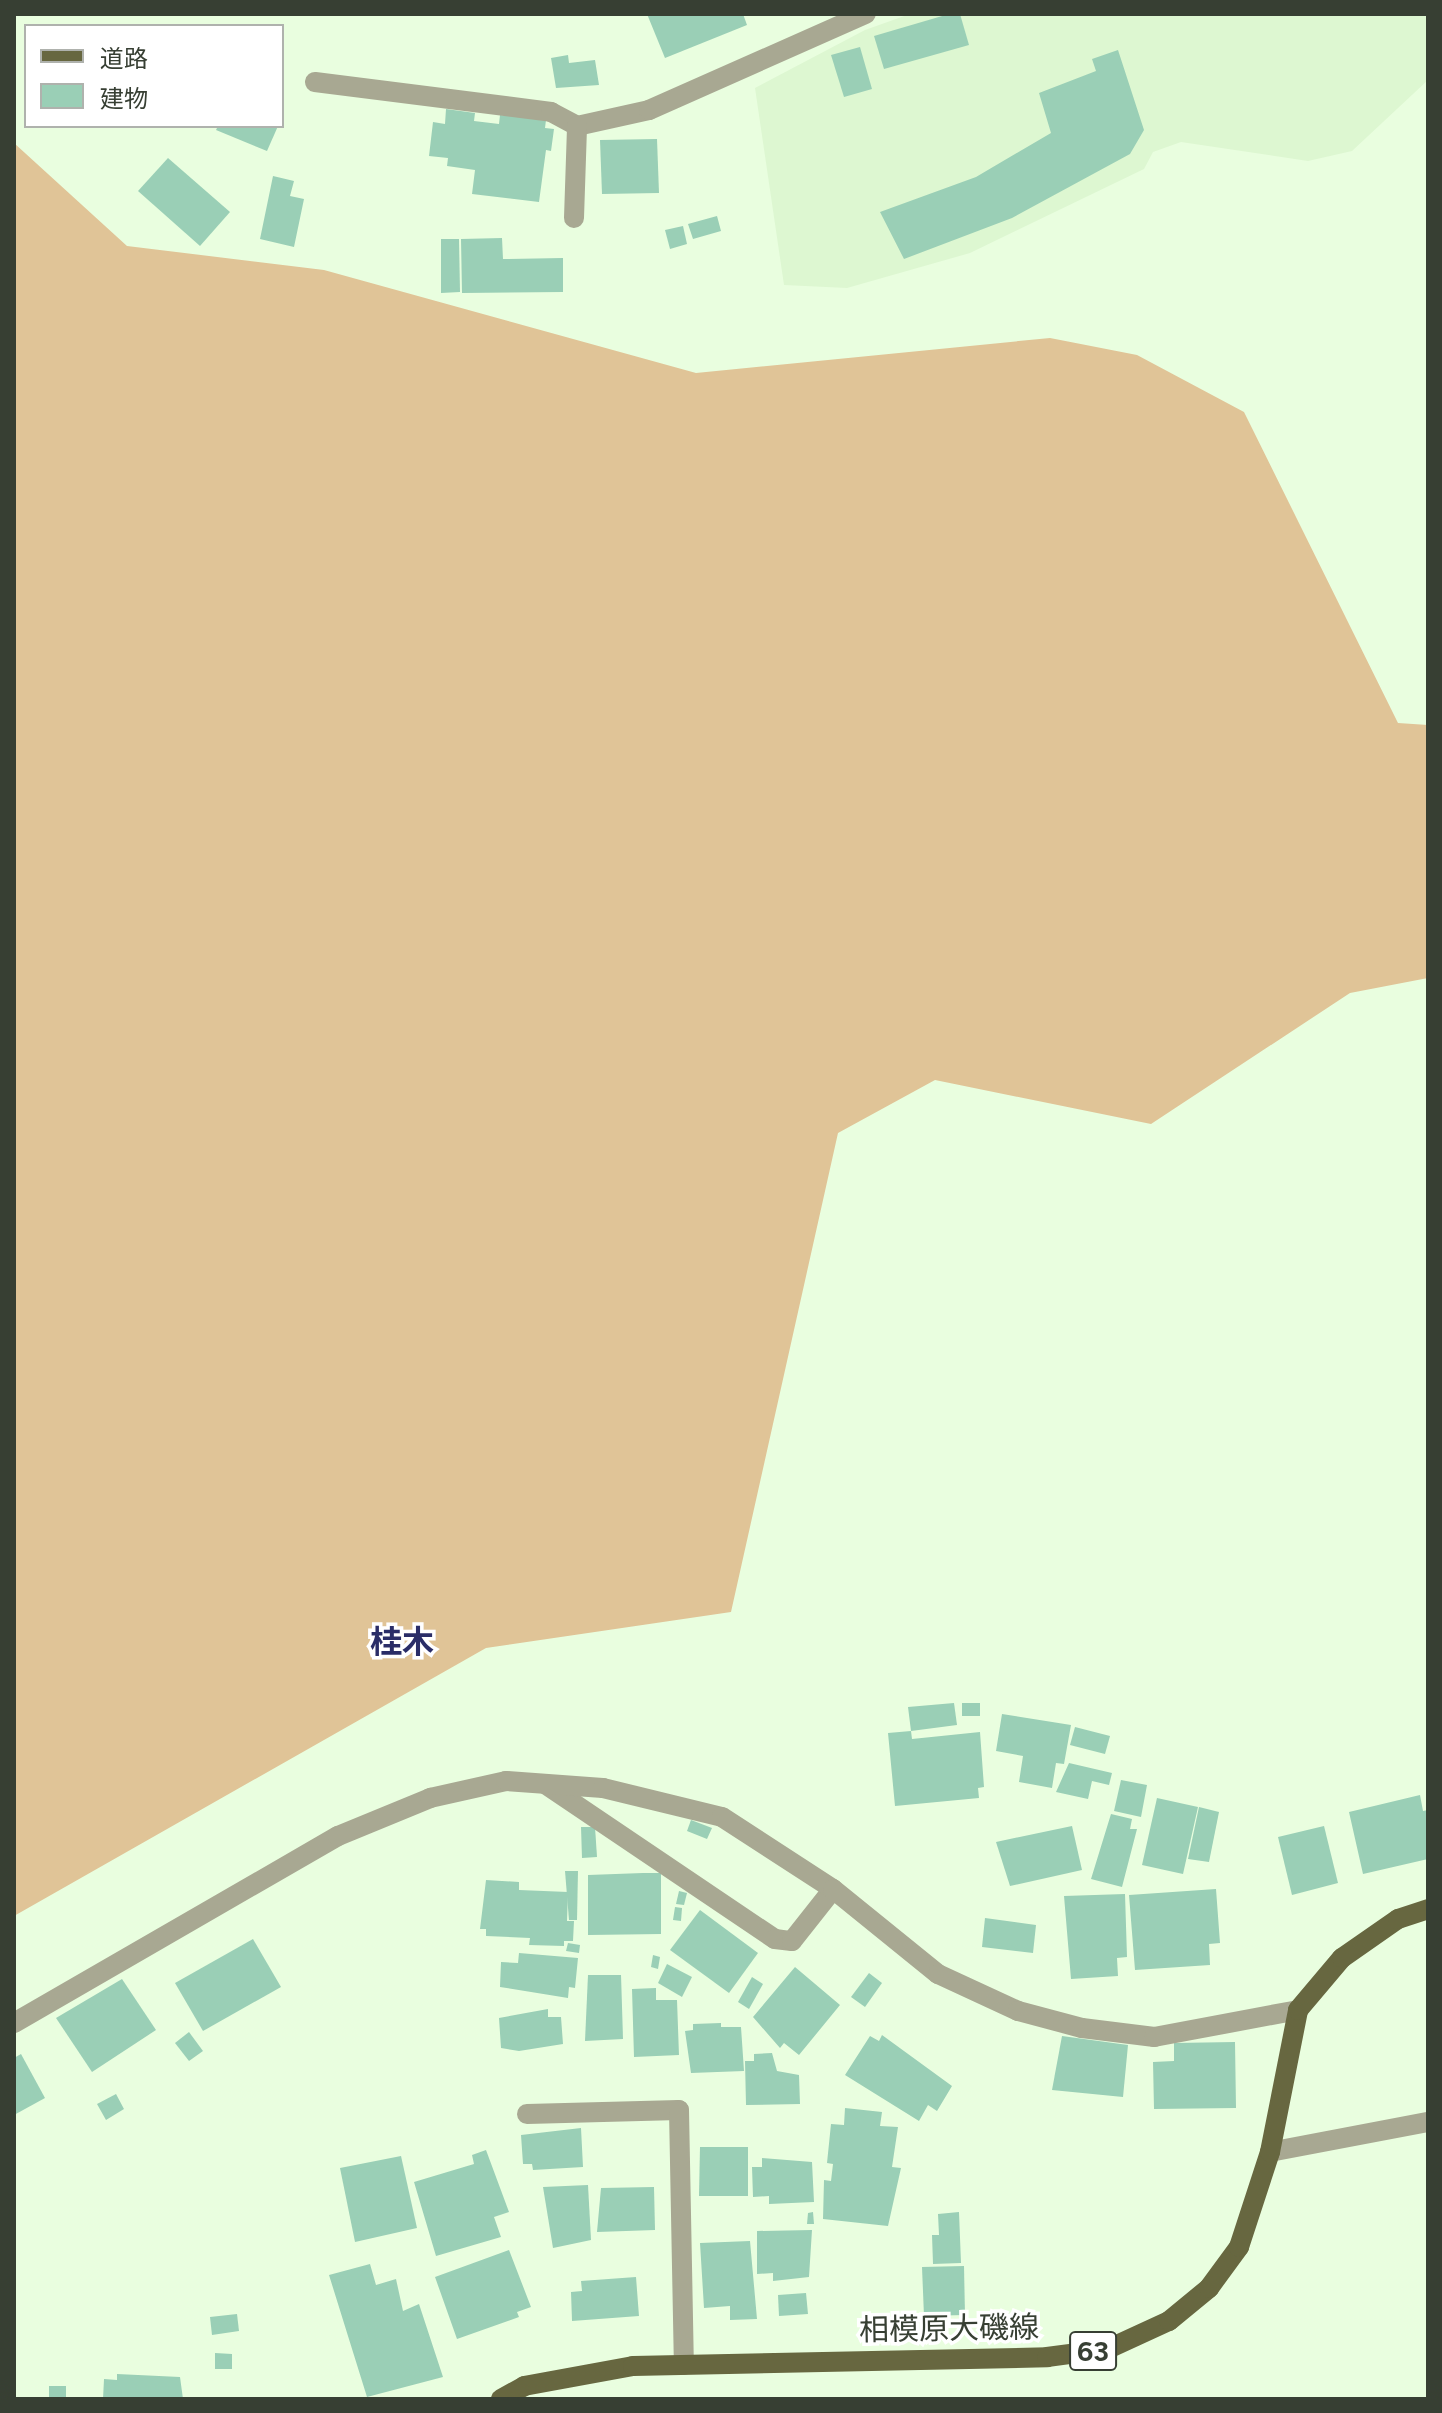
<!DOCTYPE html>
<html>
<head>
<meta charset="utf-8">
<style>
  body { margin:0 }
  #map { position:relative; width:1442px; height:2413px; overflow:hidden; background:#e9fedf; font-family:Figtree,"Noto Sans JP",sans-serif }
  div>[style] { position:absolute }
  .built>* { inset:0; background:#ddf7d1 }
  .forest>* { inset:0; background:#e0c497 }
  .building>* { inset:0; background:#9acfb6 }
  .street>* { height:20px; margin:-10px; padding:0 10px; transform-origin:10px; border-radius:10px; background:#a8a892 }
  .primary>* { height:20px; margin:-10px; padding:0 10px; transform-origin:10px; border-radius:10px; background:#676740 }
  span { translate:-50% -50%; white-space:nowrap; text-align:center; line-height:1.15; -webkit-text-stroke:7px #fff; paint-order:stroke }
  .shield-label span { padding:2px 6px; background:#fff; border:2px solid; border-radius:6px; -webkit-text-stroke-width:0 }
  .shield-label { font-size:28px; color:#373f33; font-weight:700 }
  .street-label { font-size:30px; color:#373f33 }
  .neighbourhood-label { font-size:32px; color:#2a2d67; font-weight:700 }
  .frame { position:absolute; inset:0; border:16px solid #373f33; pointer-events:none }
  .legend { position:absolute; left:24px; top:24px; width:260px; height:104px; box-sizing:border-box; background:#fff; border:2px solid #afb2ad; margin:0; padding:10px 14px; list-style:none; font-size:24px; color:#373f33 }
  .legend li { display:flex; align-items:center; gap:16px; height:40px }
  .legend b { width:40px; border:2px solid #afb2ad }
</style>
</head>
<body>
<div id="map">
  <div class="built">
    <i style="clip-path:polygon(910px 14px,1428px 14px,1428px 80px,1352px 151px,1308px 161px,1181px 142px,1153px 152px,1144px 169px,970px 253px,847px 288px,784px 285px,755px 88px,865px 30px)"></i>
  </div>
  <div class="forest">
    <i style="clip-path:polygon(14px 143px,127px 246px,324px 270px,696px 373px,1050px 338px,1137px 355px,1244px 412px,1398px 723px,1428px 725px,1428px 978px,1350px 993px,1151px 1124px,935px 1080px,838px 1133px,731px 1612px,486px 1648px,14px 1916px)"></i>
  </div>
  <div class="building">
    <i style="clip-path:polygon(647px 14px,743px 14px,747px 25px,665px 58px)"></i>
    <i style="clip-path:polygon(949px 14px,960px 14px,969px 45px,884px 69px,874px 36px)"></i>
    <i style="clip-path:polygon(860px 47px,872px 89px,844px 97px,831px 55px)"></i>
    <i style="clip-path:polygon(1118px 50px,1144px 130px,1130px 154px,1012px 218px,904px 259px,880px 212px,976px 177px,1051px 133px,1039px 93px,1096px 71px,1092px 59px)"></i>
    <i style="clip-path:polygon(568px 55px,569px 63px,595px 60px,599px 85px,556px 88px,551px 58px)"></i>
    <i style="clip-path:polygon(446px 109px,475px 113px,474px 121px,499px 124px,500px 115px,546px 120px,545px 128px,554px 129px,551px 151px,546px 150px,539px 202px,472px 194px,475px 170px,447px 166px,448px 158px,429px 156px,433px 122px,445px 124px)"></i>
    <i style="clip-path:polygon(218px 126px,278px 126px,267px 151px,216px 130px)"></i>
    <i style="clip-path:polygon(657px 139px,659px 193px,602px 194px,600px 140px)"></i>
    <i style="clip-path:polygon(168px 158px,230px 212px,200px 246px,138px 191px)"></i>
    <i style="clip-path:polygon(273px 176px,294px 181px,290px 196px,304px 199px,294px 247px,260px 239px)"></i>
    <i style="clip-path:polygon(717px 216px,721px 231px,693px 239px,688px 224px)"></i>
    <i style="clip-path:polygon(683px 226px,687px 244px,670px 249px,665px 230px)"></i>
    <i style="clip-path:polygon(502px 238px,503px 259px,563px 258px,563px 292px,462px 293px,461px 239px)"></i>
    <i style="clip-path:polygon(441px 239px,459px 239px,460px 292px,441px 293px)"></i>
    <i style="clip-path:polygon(954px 1703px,957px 1725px,911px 1731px,908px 1707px)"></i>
    <i style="clip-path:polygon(962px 1703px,980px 1703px,980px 1716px,962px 1716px)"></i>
    <i style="clip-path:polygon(1002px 1714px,1071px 1725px,1064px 1764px,1056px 1763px,1052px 1788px,1019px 1782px,1023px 1756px,996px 1751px)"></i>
    <i style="clip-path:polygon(1075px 1727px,1110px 1736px,1105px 1754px,1070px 1745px)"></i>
    <i style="clip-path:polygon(911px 1731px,912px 1739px,980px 1732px,984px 1787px,978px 1788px,979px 1798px,895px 1806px,888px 1733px)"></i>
    <i style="clip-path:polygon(1069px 1763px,1112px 1773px,1109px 1785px,1092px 1781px,1088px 1799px,1056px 1792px)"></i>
    <i style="clip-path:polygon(1121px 1780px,1147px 1785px,1141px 1817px,1114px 1811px)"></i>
    <i style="clip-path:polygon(1420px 1795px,1423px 1811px,1428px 1810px,1428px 1859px,1363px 1874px,1349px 1812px)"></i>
    <i style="clip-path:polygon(1157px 1798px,1198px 1807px,1183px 1874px,1142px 1865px)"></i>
    <i style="clip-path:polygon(1199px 1807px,1219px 1812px,1209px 1862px,1188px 1859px)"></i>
    <i style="clip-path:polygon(1111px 1814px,1132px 1819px,1130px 1829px,1137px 1829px,1122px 1887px,1091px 1879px)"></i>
    <i style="clip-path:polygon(691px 1820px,712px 1828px,707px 1839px,687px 1831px)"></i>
    <i style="clip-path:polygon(1072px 1826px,1082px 1870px,1010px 1886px,996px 1842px)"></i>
    <i style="clip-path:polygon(1324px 1826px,1338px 1883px,1292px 1895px,1278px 1837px)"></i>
    <i style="clip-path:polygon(581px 1827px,595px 1827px,597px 1857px,582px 1858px)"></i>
    <i style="clip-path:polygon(565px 1871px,578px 1871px,577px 1920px,569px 1920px)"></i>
    <i style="clip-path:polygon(643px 1873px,661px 1873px,661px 1934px,588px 1935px,588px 1875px)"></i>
    <i style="clip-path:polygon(486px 1880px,519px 1882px,519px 1890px,568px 1892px,567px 1921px,574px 1921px,573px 1941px,564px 1941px,564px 1946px,529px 1945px,530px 1938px,486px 1936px,486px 1929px,480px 1929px)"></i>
    <i style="clip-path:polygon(1216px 1889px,1220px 1943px,1209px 1944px,1210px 1965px,1135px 1970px,1129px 1895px)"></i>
    <i style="clip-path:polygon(679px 1891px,687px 1893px,684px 1905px,676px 1904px)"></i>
    <i style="clip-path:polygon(1125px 1894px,1127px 1957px,1117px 1958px,1118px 1976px,1071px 1979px,1064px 1896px)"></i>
    <i style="clip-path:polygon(675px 1907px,682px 1908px,681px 1921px,673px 1920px)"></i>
    <i style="clip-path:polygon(700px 1910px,758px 1953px,729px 1993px,670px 1950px)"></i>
    <i style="clip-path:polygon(985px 1918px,1036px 1925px,1033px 1953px,982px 1947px)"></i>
    <i style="clip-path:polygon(253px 1939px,281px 1987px,203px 2031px,175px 1983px)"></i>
    <i style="clip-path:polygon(568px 1943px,580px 1945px,579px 1953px,566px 1951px)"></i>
    <i style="clip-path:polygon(519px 1953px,578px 1958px,575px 1988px,569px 1987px,568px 1998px,500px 1987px,501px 1962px,518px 1963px)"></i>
    <i style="clip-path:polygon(653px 1955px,660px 1957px,658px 1969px,651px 1967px)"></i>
    <i style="clip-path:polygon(667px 1964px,692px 1977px,682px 1997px,658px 1983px)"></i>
    <i style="clip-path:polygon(795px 1967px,840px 2005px,799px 2055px,784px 2043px,780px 2048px,753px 2017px)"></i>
    <i style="clip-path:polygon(869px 1973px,882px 1983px,865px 2007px,851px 1997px)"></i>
    <i style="clip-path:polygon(588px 1975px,621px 1975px,623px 2039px,585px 2041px)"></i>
    <i style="clip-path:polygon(752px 1977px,763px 1984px,749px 2009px,738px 2002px)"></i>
    <i style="clip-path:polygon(122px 1979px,156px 2030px,92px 2072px,56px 2018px)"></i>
    <i style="clip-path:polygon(656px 1988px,656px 2000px,677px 2000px,679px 2055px,634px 2057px,632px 1989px)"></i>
    <i style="clip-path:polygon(548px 2009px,548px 2017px,561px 2017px,563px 2044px,519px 2051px,501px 2048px,499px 2018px)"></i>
    <i style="clip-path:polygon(721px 2023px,721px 2027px,741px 2027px,744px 2071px,691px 2073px,685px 2031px,693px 2030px,693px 2024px)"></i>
    <i style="clip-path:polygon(189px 2032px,203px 2051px,189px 2061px,175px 2043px)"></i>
    <i style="clip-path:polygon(882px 2035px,952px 2086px,937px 2111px,928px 2105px,919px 2121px,845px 2075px,870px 2036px,879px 2041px)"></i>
    <i style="clip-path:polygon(1062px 2036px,1128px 2045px,1123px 2097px,1052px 2090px)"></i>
    <i style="clip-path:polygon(1235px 2042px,1236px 2108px,1154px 2109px,1153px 2062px,1174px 2061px,1174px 2043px)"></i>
    <i style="clip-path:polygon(772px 2053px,777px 2071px,799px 2075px,800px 2104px,746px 2105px,745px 2061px,754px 2061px,754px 2054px)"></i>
    <i style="clip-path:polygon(21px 2054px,45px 2098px,14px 2115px,14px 2058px)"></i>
    <i style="clip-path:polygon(116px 2094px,124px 2109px,106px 2120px,97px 2104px)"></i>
    <i style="clip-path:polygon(845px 2108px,882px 2112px,880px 2126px,898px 2127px,892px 2167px,901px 2168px,888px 2226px,823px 2219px,824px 2180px,831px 2181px,833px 2164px,827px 2163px,831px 2124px,844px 2125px)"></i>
    <i style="clip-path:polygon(581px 2128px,583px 2167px,533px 2170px,532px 2164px,523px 2164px,521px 2135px)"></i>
    <i style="clip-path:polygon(700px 2147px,748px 2147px,748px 2196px,699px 2196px)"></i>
    <i style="clip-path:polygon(486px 2150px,509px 2212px,494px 2217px,501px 2237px,436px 2256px,414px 2182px,474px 2164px,472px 2155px)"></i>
    <i style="clip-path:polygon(401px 2156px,417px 2228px,355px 2242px,340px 2168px)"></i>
    <i style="clip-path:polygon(762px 2158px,812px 2162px,814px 2202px,769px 2204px,769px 2196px,753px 2197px,752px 2167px,762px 2167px)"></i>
    <i style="clip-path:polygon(588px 2185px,591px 2240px,553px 2248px,543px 2187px)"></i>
    <i style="clip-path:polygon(654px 2187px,655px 2230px,597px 2232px,601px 2188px)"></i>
    <i style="clip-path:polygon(813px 2212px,814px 2224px,807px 2224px,808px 2213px)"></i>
    <i style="clip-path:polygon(959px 2212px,961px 2263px,933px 2264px,932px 2235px,939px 2235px,938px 2214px)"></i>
    <i style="clip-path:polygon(812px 2230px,809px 2277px,773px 2281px,773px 2273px,757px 2274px,757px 2231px)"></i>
    <i style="clip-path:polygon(750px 2241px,757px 2319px,730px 2320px,730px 2306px,704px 2308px,700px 2243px)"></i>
    <i style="clip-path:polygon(509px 2250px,531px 2307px,517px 2312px,519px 2317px,457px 2339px,435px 2277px)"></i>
    <i style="clip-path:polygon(370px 2264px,376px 2285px,396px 2279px,403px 2311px,419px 2304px,443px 2377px,367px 2397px,329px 2275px)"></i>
    <i style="clip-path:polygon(964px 2266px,965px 2315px,924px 2316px,922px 2267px)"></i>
    <i style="clip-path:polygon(636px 2277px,639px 2316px,572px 2321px,571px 2292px,582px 2291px,581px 2281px)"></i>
    <i style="clip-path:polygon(806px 2293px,808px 2314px,779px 2316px,778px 2295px)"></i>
    <i style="clip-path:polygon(237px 2314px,239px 2331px,212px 2335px,210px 2317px)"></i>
    <i style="clip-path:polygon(215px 2353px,232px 2354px,232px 2369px,215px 2369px)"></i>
    <i style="clip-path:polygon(117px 2374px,180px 2377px,183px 2399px,103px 2399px,104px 2379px,117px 2380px)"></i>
    <i style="clip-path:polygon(49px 2386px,66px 2386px,66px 2398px,49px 2399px)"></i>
  </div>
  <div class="street">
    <i style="left:315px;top:82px;width:238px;rotate:7.2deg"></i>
    <i style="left:551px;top:112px;width:30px;rotate:28deg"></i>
    <i style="left:577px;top:126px;width:74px;rotate:-12.5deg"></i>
    <i style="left:649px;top:110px;width:237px;rotate:-23.9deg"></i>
    <i style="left:574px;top:218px;width:92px;rotate:-88.1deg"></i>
    <i style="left:545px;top:1784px;width:277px;rotate:34deg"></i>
    <i style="left:775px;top:1939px;width:17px;rotate:7deg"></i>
    <i style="left:792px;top:1941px;width:66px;rotate:-51.7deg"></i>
    <i style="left:14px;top:2023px;width:374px;rotate:-30deg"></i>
    <i style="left:338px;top:1836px;width:100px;rotate:-22.4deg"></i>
    <i style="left:430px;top:1798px;width:78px;rotate:-12.6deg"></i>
    <i style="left:506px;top:1781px;width:97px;rotate:4.1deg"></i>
    <i style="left:603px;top:1788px;width:122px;rotate:13.7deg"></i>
    <i style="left:722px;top:1817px;width:132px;rotate:33deg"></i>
    <i style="left:833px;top:1889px;width:135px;rotate:39deg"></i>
    <i style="left:938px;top:1974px;width:88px;rotate:24.8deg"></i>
    <i style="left:1018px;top:2011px;width:66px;rotate:14.9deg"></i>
    <i style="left:1082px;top:2028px;width:73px;rotate:7.1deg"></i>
    <i style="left:1154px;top:2037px;width:147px;rotate:-10.6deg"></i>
    <i style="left:527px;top:2114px;width:152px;rotate:-1.5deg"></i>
    <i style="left:679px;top:2110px;width:255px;rotate:88.9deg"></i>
    <i style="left:1270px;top:2152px;width:161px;rotate:-10.8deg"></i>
  </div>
  <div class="primary">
    <i style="left:501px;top:2399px;width:26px;rotate:-29deg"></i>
    <i style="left:524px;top:2386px;width:111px;rotate:-10.4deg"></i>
    <i style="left:633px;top:2366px;width:414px;rotate:-1.2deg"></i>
    <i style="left:1047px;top:2357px;width:62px;rotate:-7.5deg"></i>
    <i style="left:1108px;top:2349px;width:67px;rotate:-24.7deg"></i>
    <i style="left:1169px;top:2321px;width:52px;rotate:-39.5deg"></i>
    <i style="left:1209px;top:2288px;width:51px;rotate:-53.8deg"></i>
    <i style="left:1239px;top:2247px;width:100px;rotate:-71.9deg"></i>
    <i style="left:1270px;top:2152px;width:145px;rotate:-78.8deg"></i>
    <i style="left:1298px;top:2010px;width:68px;rotate:-49.8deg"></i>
    <i style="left:1342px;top:1958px;width:68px;rotate:-34.9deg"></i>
    <i style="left:1398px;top:1919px;width:32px;rotate:-18deg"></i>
  </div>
  <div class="shield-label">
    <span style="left:1093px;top:2351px">63</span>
  </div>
  <div class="street-label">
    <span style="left:949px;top:2329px;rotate:-1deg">相模原大磯線</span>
  </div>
  <div class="neighbourhood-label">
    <span style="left:402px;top:1642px">桂木</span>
  </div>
  <div class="frame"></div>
  <ul class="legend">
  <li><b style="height:10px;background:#676740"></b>道路</li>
  <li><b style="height:22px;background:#9acfb6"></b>建物</li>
  </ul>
</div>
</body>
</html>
